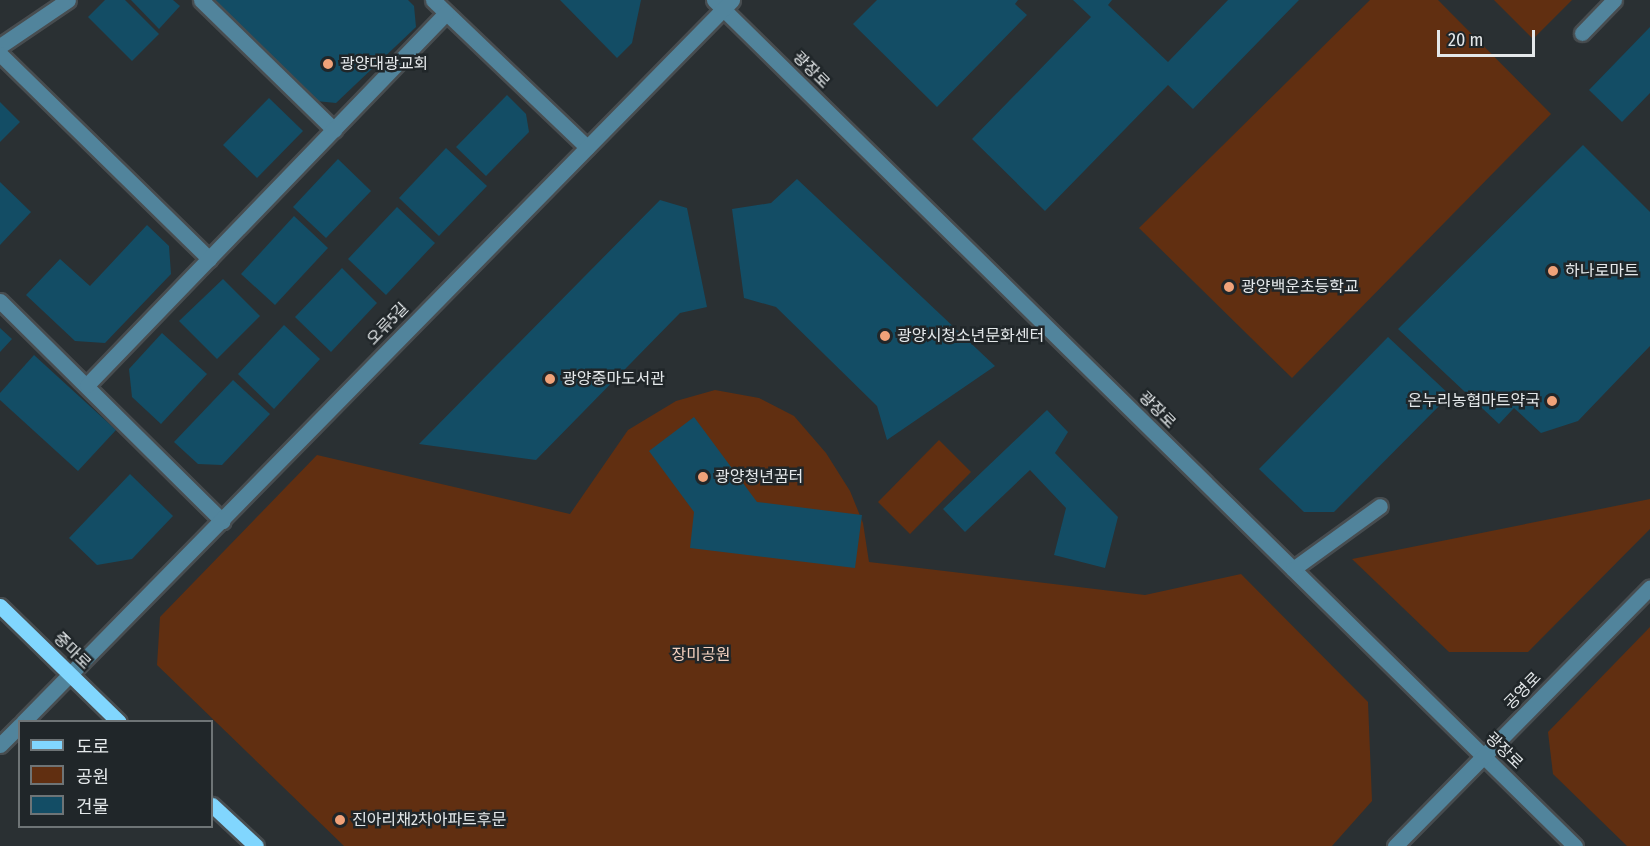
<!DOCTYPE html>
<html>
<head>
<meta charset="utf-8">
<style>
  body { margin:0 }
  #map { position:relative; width:1650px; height:846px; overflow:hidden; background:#2a3033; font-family:"Fira Sans Condensed","Noto Sans KR",sans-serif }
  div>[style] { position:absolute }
  .green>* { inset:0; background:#612f11 }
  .building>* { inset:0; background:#134d65 }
  .roads { filter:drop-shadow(2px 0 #484d50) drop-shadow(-2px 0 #484d50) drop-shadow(0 2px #484d50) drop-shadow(0 -2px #484d50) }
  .minor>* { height:15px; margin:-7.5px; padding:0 7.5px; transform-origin:7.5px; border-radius:7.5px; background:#51849c }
  .major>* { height:15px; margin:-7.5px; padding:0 7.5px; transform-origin:7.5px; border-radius:7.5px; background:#81d6fe }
  .dots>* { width:16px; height:16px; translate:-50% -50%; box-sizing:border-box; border:3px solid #202629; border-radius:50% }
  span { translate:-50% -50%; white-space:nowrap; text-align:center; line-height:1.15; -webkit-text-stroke:5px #202629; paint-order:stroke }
  .poi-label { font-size:16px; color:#e4e8ea }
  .left { translate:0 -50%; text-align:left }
  .right { translate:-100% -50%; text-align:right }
  .street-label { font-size:16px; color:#e4e8ea }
  .park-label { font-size:16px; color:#f4d1bf }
  .legend { position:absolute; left:18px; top:720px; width:195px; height:108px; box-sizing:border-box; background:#202629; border:2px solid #6e7476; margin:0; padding:8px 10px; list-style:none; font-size:18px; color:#e4e8ea }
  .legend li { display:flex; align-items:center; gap:12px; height:30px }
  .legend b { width:30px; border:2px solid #6e7476 }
  .scale { position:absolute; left:1437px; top:30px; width:98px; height:27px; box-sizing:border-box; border:3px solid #e4e8ea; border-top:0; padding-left:8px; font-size:18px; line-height:21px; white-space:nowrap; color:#e4e8ea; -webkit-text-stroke:4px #202629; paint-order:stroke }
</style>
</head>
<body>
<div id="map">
  <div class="green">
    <i style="clip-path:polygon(1370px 0,1438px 0,1551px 114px,1292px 378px,1139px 228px)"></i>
    <i style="clip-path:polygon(1494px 0,1572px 0,1533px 39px)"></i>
    <i style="clip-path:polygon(715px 390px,759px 398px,794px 416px,826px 453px,850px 491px,863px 523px,869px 562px,1145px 595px,1241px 574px,1368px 702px,1372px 801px,1332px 846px,344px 846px,157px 665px,160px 617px,317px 455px,570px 514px,628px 430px,676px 401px)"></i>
    <i style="clip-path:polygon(939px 440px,971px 472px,910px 534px,878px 502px)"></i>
    <i style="clip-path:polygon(1650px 499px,1650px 529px,1528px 652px,1449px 652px,1352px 559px)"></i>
    <i style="clip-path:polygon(1650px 627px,1650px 846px,1627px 846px,1553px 774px,1548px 732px)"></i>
  </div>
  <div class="building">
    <i style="clip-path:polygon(105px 0,125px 0,159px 34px,132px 61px,88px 17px)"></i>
    <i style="clip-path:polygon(131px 0,173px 0,180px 6px,159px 29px)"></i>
    <i style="clip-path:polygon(213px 0,408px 0,414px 6px,416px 27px,336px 103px,316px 101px)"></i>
    <i style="clip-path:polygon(560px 0,641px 0,632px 43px,617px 58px)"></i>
    <i style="clip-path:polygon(877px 0,1018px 0,1015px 4px,1027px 15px,937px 107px,853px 24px)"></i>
    <i style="clip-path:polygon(1073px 0,1112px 0,1108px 5px,1168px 62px,1228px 0,1299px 0,1193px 109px,1168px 85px,1045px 211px,972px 139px,1091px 17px)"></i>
    <i style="clip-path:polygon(1650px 27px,1650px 93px,1622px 122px,1589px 90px)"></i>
    <i style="clip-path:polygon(507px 95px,526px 114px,529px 132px,486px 176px,456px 147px)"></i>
    <i style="clip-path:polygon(269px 98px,303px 131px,257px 178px,223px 145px)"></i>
    <i style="clip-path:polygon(0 102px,20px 122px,0 142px)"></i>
    <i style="clip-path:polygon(1583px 145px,1650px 212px,1650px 346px,1578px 421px,1541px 433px,1514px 408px,1499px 424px,1398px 329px)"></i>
    <i style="clip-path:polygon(446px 148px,487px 186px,439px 236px,399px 198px)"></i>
    <i style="clip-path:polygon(338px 159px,371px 191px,326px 238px,293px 207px)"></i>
    <i style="clip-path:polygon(797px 179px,995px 366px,887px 440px,877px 406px,776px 307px,744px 298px,732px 209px,771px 203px)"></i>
    <i style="clip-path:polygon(0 182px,31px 212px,0 245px)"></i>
    <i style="clip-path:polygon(660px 200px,687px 208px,707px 307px,680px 313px,536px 460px,419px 444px)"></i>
    <i style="clip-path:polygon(397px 207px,435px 243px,386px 295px,348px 259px)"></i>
    <i style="clip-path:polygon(294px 216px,328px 248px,275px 305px,241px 274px)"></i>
    <i style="clip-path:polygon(147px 225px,169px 246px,171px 274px,105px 343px,75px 341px,26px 295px,60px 259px,90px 286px)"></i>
    <i style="clip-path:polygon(342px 268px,377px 303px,331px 352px,295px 317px)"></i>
    <i style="clip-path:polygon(223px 279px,260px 316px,217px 359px,179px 321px)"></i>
    <i style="clip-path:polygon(284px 325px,320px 359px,274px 409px,238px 374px)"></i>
    <i style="clip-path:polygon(0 328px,12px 339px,0 352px)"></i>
    <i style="clip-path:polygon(162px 333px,207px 374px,161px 424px,132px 397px,129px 369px)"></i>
    <i style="clip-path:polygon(1388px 337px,1450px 395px,1334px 512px,1304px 512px,1259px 469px)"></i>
    <i style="clip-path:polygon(34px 355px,116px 430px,78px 471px,0 400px,0 393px)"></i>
    <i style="clip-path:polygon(233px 380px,270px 414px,222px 465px,198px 464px,174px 442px)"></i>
    <i style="clip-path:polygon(1047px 410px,1068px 432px,1055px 453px,1118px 517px,1105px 568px,1054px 555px,1066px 508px,1030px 470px,965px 532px,943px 509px)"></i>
    <i style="clip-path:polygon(694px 417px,757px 502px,862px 515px,855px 568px,690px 548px,694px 512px,649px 451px)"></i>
    <i style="clip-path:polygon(130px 474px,173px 516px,132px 559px,97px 565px,69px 538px)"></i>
  </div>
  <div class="roads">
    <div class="minor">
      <i style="left:201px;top:0;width:186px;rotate:44.3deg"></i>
      <i style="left:433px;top:0;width:213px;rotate:43.7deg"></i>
      <i style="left:714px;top:0;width:1207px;rotate:44.5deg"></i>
      <i style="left:1582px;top:33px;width:46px;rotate:-45.9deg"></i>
      <i style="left:0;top:46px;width:82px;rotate:-34.1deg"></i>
      <i style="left:0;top:54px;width:293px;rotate:44.4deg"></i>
      <i style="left:0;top:301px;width:313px;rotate:44.7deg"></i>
      <i style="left:87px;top:385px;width:517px;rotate:-46.02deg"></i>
      <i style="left:1293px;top:569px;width:107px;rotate:-35.9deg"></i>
      <i style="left:23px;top:722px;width:1012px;rotate:-45.52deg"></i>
      <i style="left:0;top:745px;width:28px;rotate:-45deg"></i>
      <i style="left:1395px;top:846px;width:363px;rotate:-45.4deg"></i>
    </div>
    <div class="major">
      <i style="left:0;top:606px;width:166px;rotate:44.3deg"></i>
      <i style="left:212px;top:805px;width:60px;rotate:43deg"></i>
    </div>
  </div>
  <div class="dots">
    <i style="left:328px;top:64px;background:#f0a279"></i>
    <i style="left:1553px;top:271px;background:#f0a279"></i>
    <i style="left:1229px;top:287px;background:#f0a279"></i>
    <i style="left:885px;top:336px;background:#f0a279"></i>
    <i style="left:550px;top:379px;background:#f0a279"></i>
    <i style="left:1552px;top:401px;background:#f0a279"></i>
    <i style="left:703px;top:477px;background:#f0a279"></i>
    <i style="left:340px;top:820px;background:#f0a279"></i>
  </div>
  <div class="poi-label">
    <span class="left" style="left:340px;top:64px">광양대광교회</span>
    <span class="left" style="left:1565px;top:271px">하나로마트</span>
    <span class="left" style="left:1241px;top:287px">광양백운초등학교</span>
    <span class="left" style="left:897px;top:336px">광양시청소년문화센터</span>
    <span class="left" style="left:562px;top:379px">광양중마도서관</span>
    <span class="right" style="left:1540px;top:401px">온누리농협마트약국</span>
    <span class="left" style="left:715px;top:477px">광양청년꿈터</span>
    <span class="left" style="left:352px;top:820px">진아리채2차아파트후문</span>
  </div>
  <div class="street-label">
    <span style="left:811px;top:70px;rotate:45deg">광장로</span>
    <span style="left:388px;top:324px;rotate:-46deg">오류5길</span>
    <span style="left:1157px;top:410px;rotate:45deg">광장로</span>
    <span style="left:72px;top:651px;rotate:44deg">중마로</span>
    <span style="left:1523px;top:691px;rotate:-46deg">공영로</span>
    <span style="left:1504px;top:751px;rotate:44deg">광장로</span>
  </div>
  <div class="park-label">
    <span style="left:701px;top:655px">장미공원</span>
  </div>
  <ul class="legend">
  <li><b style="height:8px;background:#81d6fe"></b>도로</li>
  <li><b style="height:16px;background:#612f11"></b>공원</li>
  <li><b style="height:16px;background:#134d65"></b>건물</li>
  </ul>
  <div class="scale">20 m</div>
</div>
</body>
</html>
